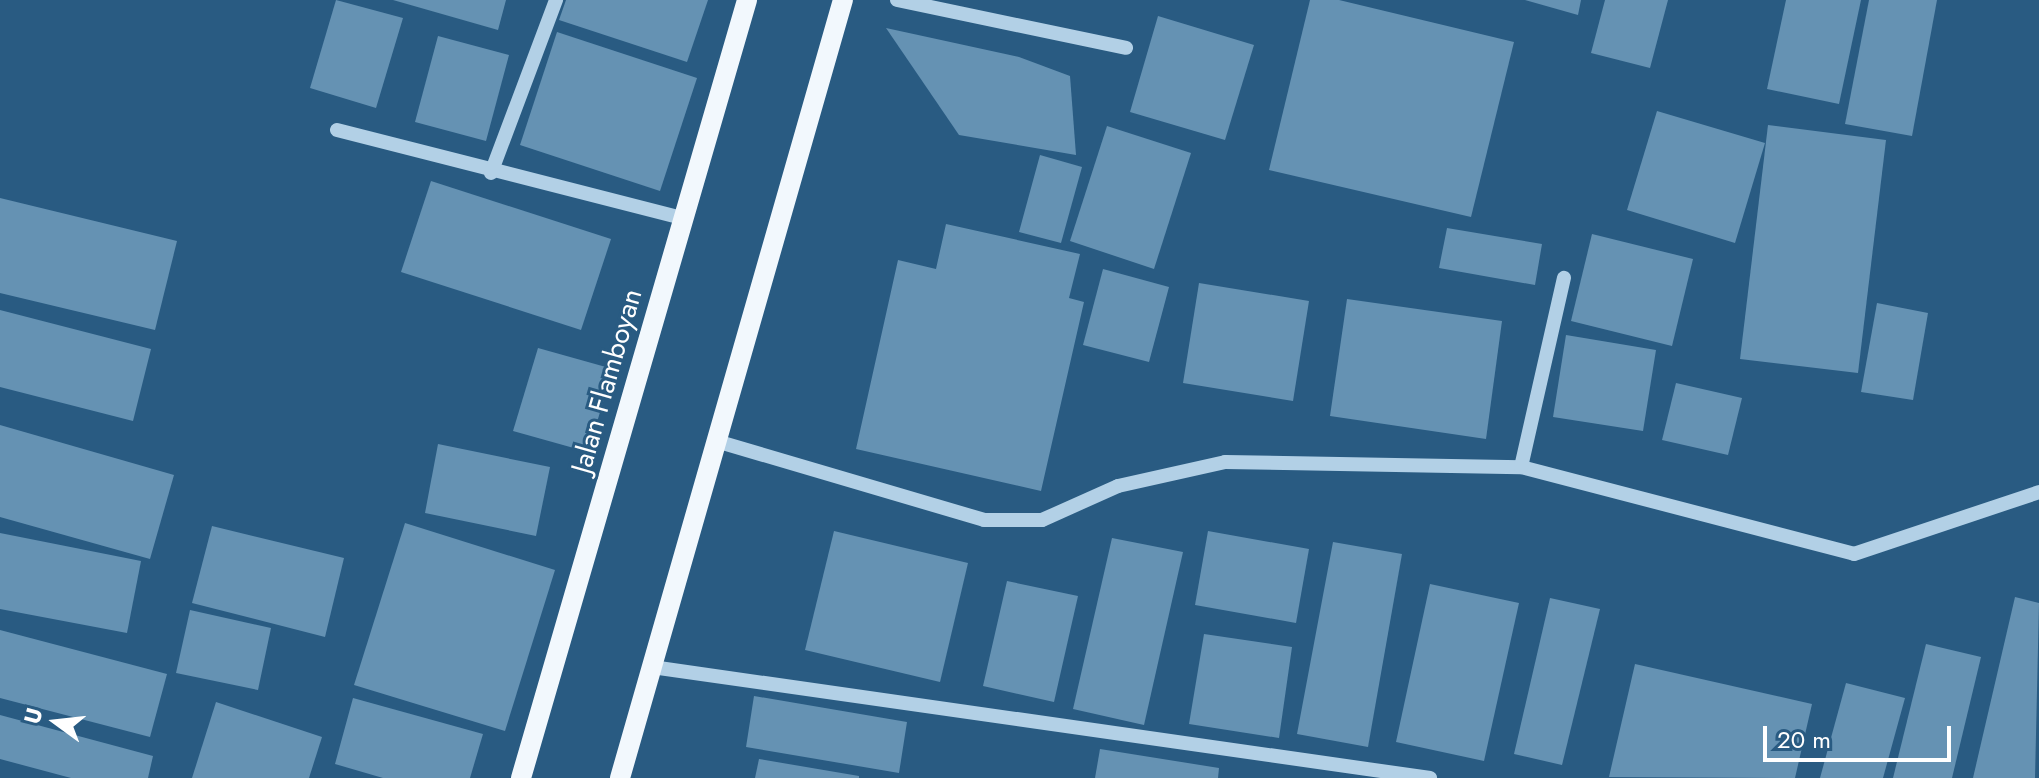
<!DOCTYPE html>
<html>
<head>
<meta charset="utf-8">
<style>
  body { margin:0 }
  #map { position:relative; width:2039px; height:778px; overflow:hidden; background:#295b82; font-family:Jost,sans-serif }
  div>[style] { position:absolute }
  .building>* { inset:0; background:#6592b3 }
  .minor>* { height:14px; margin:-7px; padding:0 7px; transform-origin:7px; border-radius:7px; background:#b2d0e6 }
  .major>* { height:20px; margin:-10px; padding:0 10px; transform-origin:10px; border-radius:10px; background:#f2f8fd }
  span { translate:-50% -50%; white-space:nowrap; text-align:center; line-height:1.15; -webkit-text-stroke:6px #295b82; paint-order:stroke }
  .street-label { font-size:28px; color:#fff }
  .north { position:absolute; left:16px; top:682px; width:80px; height:80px; -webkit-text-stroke:6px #295b82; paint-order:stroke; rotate:285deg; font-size:22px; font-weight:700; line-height:32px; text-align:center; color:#fff }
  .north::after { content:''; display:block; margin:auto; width:28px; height:36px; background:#fff; clip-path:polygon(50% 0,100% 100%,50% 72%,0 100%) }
  .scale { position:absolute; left:1763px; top:726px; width:188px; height:36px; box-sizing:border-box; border:4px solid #fff; border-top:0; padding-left:10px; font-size:24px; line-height:28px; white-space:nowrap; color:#fff; -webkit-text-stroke:6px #295b82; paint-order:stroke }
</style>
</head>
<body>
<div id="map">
  <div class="building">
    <i style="clip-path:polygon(336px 0,403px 18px,376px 108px,310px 88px)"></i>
    <i style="clip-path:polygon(393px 0,506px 0,498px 30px)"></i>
    <i style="clip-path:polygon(566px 0,708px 0,687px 62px,559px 20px)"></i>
    <i style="clip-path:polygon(1310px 0,1339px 0,1514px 42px,1471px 217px,1269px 170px)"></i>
    <i style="clip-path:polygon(1525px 0,1581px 0,1578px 15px)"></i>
    <i style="clip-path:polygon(1605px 0,1668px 0,1650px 68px,1591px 53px)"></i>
    <i style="clip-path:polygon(1786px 0,1861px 0,1839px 104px,1767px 89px)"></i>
    <i style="clip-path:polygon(1869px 0,1937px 0,1912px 136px,1845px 124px)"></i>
    <i style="clip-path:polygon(1158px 16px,1254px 45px,1225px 140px,1130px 112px)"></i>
    <i style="clip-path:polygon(886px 28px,1019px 57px,1070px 76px,1076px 155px,959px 135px)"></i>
    <i style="clip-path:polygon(557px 32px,697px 78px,660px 191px,520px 145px)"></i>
    <i style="clip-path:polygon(438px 36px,509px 55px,486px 141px,415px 122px)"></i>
    <i style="clip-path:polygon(1657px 111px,1765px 143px,1735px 243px,1627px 210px)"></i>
    <i style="clip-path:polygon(1768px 125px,1886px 140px,1858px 373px,1740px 359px)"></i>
    <i style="clip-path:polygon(1107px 126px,1191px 153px,1154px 269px,1070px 241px)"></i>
    <i style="clip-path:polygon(1040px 155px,1082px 167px,1061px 243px,1019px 232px)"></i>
    <i style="clip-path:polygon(431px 181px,611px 239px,581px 330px,401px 272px)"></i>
    <i style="clip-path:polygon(0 198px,177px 241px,155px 330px,0 293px)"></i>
    <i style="clip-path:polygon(946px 224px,1080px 254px,1069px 298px,1084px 302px,1041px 491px,856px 449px,898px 260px,936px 269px)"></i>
    <i style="clip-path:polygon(1447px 228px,1542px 244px,1535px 285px,1439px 268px)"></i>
    <i style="clip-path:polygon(1592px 234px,1693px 259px,1672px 346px,1571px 321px)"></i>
    <i style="clip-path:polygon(1103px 269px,1169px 287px,1149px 362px,1083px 345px)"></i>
    <i style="clip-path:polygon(1199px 283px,1309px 301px,1293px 401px,1183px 383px)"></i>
    <i style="clip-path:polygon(1347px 299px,1502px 321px,1486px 439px,1330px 416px)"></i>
    <i style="clip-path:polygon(1877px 303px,1928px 313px,1913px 400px,1861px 392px)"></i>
    <i style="clip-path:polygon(0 310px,151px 349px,133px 421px,0 387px)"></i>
    <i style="clip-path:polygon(1566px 335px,1656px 350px,1643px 431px,1553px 417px)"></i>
    <i style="clip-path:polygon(538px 348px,613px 369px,588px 452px,513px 431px)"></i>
    <i style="clip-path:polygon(1676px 383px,1742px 398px,1728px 455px,1662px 440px)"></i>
    <i style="clip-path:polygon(0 425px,174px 475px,150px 559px,0 517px)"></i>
    <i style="clip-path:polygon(438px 444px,550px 467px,536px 536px,425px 513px)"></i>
    <i style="clip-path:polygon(405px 523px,555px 570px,505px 731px,354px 685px)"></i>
    <i style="clip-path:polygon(212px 526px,344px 558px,325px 637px,192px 603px)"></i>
    <i style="clip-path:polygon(834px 531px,968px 563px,940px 682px,805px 650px)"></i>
    <i style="clip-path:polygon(1208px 531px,1309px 549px,1296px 623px,1195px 605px)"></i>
    <i style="clip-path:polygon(0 533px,141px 561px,127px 633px,0 609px)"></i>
    <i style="clip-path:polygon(1112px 538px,1183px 552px,1144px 725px,1073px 709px)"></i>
    <i style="clip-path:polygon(1333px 542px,1402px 554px,1368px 747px,1297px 734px)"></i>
    <i style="clip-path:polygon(1007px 581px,1078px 596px,1054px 702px,983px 686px)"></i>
    <i style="clip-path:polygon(1430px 584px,1519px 603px,1484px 761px,1396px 742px)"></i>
    <i style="clip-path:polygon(2015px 597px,2039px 603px,2035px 778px,1973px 778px)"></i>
    <i style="clip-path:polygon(1550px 598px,1600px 609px,1562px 765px,1514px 754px)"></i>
    <i style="clip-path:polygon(190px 610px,271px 628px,258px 690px,176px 673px)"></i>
    <i style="clip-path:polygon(0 630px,167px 674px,150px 737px,0 698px)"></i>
    <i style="clip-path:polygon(1204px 634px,1292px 647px,1279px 738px,1189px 724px)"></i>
    <i style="clip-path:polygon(1926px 644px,1981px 657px,1952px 778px,1893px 778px)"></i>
    <i style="clip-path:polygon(1635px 664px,1812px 704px,1795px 778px,1609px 777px)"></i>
    <i style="clip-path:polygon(1846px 683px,1905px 698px,1883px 778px,1820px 778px)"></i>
    <i style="clip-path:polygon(754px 696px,907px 722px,899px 773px,746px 747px)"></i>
    <i style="clip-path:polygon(353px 698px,483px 734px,470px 778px,383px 778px,335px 764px)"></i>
    <i style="clip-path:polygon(216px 702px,322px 737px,309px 778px,192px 778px)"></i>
    <i style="clip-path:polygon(0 715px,153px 756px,148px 778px,71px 778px,0 759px)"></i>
    <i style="clip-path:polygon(1100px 749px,1219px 768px,1218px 778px,1095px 778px)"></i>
    <i style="clip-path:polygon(759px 759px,859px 776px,859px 778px,755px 778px)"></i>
  </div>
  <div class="minor">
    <i style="left:897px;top:0;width:234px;rotate:11.8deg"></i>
    <i style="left:337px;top:130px;width:357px;rotate:14.3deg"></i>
    <i style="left:491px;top:173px;width:185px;rotate:-69.4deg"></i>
    <i style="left:716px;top:441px;width:279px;rotate:16.4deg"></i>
    <i style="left:984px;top:520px;width:58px"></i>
    <i style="left:1042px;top:520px;width:83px;rotate:-24.1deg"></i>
    <i style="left:1118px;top:486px;width:110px;rotate:-12.6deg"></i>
    <i style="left:1225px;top:462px;width:296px;rotate:1deg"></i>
    <i style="left:1521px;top:467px;width:344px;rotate:14.6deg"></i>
    <i style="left:1854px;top:554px;width:195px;rotate:-18.5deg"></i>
    <i style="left:1521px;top:467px;width:194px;rotate:-77.2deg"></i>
    <i style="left:652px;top:667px;width:786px;rotate:8.12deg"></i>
  </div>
  <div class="major">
    <i style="left:521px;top:778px;width:810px;rotate:-73.8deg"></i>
    <i style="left:620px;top:778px;width:809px;rotate:-74.01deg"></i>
  </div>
  <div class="street-label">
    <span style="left:607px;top:381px;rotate:-74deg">Jalan Flamboyan</span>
  </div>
  <div class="north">U</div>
  <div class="scale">20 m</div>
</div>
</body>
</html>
